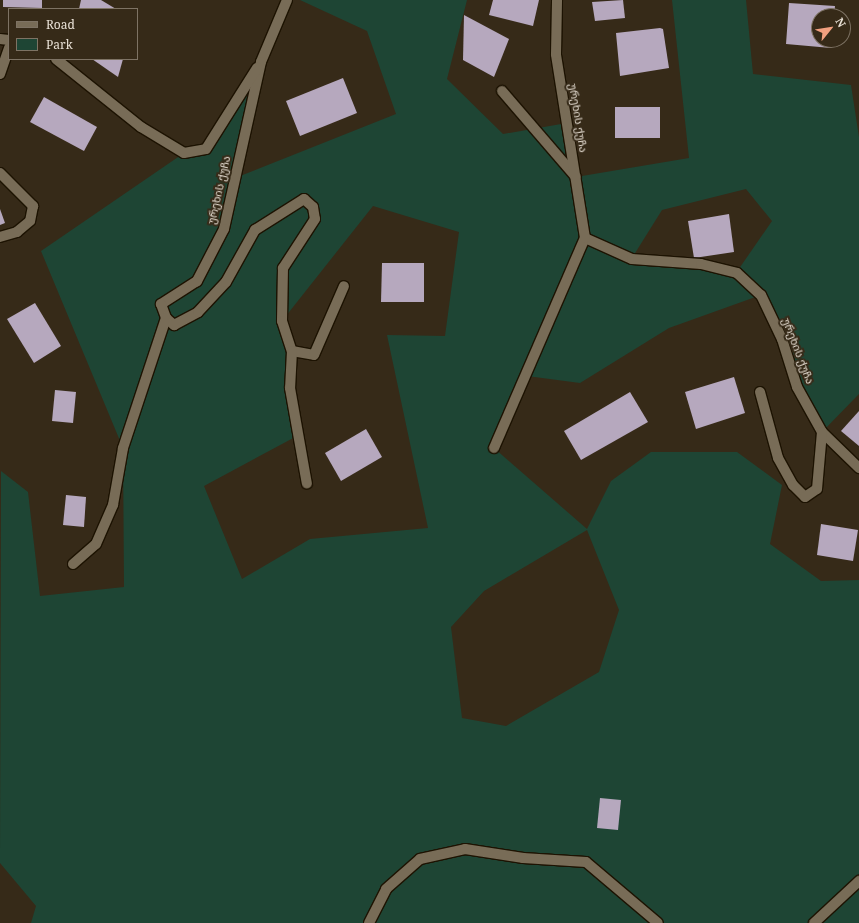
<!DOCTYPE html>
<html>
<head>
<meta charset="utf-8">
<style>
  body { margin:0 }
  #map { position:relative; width:859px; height:923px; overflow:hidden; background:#362a18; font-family:"Noto Serif","Noto Sans Georgian",serif }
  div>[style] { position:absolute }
  .green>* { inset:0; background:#1e4534 }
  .building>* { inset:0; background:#b6a8be }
  .roads { filter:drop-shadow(1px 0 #1d1302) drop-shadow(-1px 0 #1d1302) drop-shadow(0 1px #1d1302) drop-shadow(0 -1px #1d1302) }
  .minor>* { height:10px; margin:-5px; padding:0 5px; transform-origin:5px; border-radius:5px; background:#786c57 }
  span { translate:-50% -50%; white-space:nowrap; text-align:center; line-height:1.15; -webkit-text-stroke:4px #362a18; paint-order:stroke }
  .street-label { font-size:11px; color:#e9e1d6 }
  .legend { position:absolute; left:8px; top:8px; width:130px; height:52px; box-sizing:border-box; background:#362a18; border:1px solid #7e7364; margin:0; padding:5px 7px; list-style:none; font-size:12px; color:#e9e1d6 }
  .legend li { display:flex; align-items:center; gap:8px; height:20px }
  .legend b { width:20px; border:1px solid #7e7364 }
  .north { position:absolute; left:811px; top:8px; width:40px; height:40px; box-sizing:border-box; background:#362a18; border:1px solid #7e7364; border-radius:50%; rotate:60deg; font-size:11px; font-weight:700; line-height:16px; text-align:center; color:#e9e1d6 }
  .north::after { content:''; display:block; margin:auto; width:14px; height:18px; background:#f2a07f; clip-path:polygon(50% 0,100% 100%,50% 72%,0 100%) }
</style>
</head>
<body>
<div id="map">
  <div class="green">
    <i style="clip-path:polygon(evenodd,300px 0,467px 0,447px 79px,503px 134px,567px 123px,576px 177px,689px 158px,672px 0,746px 0,753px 74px,851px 85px,859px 137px,859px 394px,822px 432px,761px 295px,669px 328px,580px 383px,527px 376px,494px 448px,587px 529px,611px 481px,651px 452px,737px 452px,782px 485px,770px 544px,821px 581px,859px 580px,859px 923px,31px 923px,36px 906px,0 863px,1px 471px,28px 492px,40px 596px,124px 587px,123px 448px,41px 251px,184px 153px,206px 149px,261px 62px,235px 178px,396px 114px,367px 31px,300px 0,746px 189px,772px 221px,736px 273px,632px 258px,662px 210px,746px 189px,300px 0,373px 206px,459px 232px,445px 336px,387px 335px,428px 528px,310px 539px,242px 579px,204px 486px,297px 436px,292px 351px,282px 321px,373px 206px,300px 0,587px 530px,619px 610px,599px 672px,506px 726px,462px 718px,451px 627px,484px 591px,587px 530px)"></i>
  </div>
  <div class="building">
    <i style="clip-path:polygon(3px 0,42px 0,42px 8px,3px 7px)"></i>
    <i style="clip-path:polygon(81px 0,101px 0,116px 9px,79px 9px)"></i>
    <i style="clip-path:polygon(493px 0,539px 0,533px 26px,489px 15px)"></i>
    <i style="clip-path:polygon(623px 0,625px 18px,595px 21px,592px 2px)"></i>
    <i style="clip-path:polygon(789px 3px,835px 6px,834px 16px,819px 16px,819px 40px,832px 40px,831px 48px,786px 44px)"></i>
    <i style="clip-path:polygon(464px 15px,509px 39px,494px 77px,463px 60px)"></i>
    <i style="clip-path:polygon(660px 28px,663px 29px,669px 68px,620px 76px,616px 33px)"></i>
    <i style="clip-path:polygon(92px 59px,123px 59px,118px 77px)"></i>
    <i style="clip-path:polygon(343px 78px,357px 113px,300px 136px,286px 101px)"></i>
    <i style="clip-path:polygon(44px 97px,97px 127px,84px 151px,30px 122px)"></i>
    <i style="clip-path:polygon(615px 107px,660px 107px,660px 138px,615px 138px)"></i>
    <i style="clip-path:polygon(0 209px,5px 223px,0 225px)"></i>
    <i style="clip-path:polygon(729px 214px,734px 252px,694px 258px,688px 221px)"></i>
    <i style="clip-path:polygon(382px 263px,424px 263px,424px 302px,381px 302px)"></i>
    <i style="clip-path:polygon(35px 303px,61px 346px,34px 363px,7px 319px)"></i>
    <i style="clip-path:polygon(734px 377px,745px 413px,696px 429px,685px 392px)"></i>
    <i style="clip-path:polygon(55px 390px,76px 392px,73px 423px,52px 421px)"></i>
    <i style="clip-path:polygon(630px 392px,648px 422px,581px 460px,564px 431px)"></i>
    <i style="clip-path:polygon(859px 411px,859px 446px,841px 431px)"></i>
    <i style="clip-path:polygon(366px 429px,382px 457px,341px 481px,325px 453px)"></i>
    <i style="clip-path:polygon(66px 495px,86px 497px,84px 527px,63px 525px)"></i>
    <i style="clip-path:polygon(821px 524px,858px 530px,853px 561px,817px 555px)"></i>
    <i style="clip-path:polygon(600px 798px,621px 800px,618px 830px,597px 828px)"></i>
  </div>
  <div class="roads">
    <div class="minor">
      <i style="left:287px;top:0;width:67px;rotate:112.8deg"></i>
      <i style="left:261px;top:62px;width:171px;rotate:102.5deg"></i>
      <i style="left:224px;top:229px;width:59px;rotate:117.4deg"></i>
      <i style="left:197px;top:281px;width:43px;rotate:147.4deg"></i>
      <i style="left:161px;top:304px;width:15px;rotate:70deg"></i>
      <i style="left:166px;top:318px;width:11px;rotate:41deg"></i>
      <i style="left:174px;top:325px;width:27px;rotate:-28deg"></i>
      <i style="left:198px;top:312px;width:41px;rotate:-47deg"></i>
      <i style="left:226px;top:282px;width:60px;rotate:-60.9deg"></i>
      <i style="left:255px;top:230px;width:58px;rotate:-32.3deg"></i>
      <i style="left:304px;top:199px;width:12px;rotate:42deg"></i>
      <i style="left:313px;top:207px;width:12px;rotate:81deg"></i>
      <i style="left:315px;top:219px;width:59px;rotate:123.1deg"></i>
      <i style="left:283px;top:268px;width:53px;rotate:91.1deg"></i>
      <i style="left:282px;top:321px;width:32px;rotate:72deg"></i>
      <i style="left:292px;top:351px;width:22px;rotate:10deg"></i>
      <i style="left:314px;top:355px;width:75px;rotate:-66.5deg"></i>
      <i style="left:0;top:39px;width:9px;rotate:6deg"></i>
      <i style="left:56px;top:59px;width:109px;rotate:38.7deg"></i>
      <i style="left:141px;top:127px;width:50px;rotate:31.2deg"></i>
      <i style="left:184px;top:153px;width:22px;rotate:-10deg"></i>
      <i style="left:206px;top:149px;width:96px;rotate:-57.8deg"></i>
      <i style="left:0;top:74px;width:28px;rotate:-71deg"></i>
      <i style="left:502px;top:91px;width:113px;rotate:49.3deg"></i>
      <i style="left:0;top:173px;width:47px;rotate:45deg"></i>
      <i style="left:33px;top:206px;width:15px;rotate:101deg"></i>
      <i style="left:30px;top:221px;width:17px;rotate:140deg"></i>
      <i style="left:17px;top:232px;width:18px;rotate:164deg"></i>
      <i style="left:585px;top:238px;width:51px;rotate:24.1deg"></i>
      <i style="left:632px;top:259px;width:69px;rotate:4.1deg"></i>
      <i style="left:701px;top:264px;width:37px;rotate:14deg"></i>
      <i style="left:737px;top:273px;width:33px;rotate:43deg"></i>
      <i style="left:761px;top:295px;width:49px;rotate:64.5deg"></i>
      <i style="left:782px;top:339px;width:50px;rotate:72.6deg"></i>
      <i style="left:797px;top:387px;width:51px;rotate:60.9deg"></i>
      <i style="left:822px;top:432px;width:52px;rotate:44.2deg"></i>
      <i style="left:292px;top:351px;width:37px;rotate:93deg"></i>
      <i style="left:290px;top:388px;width:97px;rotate:80deg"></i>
      <i style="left:760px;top:392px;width:68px;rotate:74.7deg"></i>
      <i style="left:778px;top:458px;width:31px;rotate:61deg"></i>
      <i style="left:793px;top:485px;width:17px;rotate:45deg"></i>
      <i style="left:805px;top:497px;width:14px;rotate:-34deg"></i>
      <i style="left:817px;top:489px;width:57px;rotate:-85deg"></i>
      <i style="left:494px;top:448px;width:229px;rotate:-66.6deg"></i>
      <i style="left:585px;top:238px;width:186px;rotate:-99deg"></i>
      <i style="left:556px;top:54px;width:54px;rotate:-88.9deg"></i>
      <i style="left:73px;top:564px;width:30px;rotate:-41deg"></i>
      <i style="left:96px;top:544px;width:43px;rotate:-66.4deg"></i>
      <i style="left:113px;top:505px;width:58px;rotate:-80deg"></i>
      <i style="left:123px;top:448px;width:137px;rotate:-71.7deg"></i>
      <i style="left:369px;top:923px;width:38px;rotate:-63deg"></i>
      <i style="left:386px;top:889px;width:45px;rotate:-41.4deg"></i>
      <i style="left:420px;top:859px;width:46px;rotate:-12.5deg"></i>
      <i style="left:465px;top:849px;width:59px;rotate:8.8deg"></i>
      <i style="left:523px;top:858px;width:63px;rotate:3.6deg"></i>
      <i style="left:586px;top:862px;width:94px;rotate:40.3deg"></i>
      <i style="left:814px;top:923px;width:62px;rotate:-43deg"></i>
    </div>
  </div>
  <div class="street-label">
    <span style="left:578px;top:118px;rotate:81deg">ურეხის ქუჩა</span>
    <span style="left:219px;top:190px;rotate:-77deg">ურეხის ქუჩა</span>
    <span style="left:798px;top:351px;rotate:69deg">ურეხის ქუჩა</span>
  </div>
  <ul class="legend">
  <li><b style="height:5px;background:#786c57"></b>Road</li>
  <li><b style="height:11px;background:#1e4534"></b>Park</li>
  </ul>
  <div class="north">N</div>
</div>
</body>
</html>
